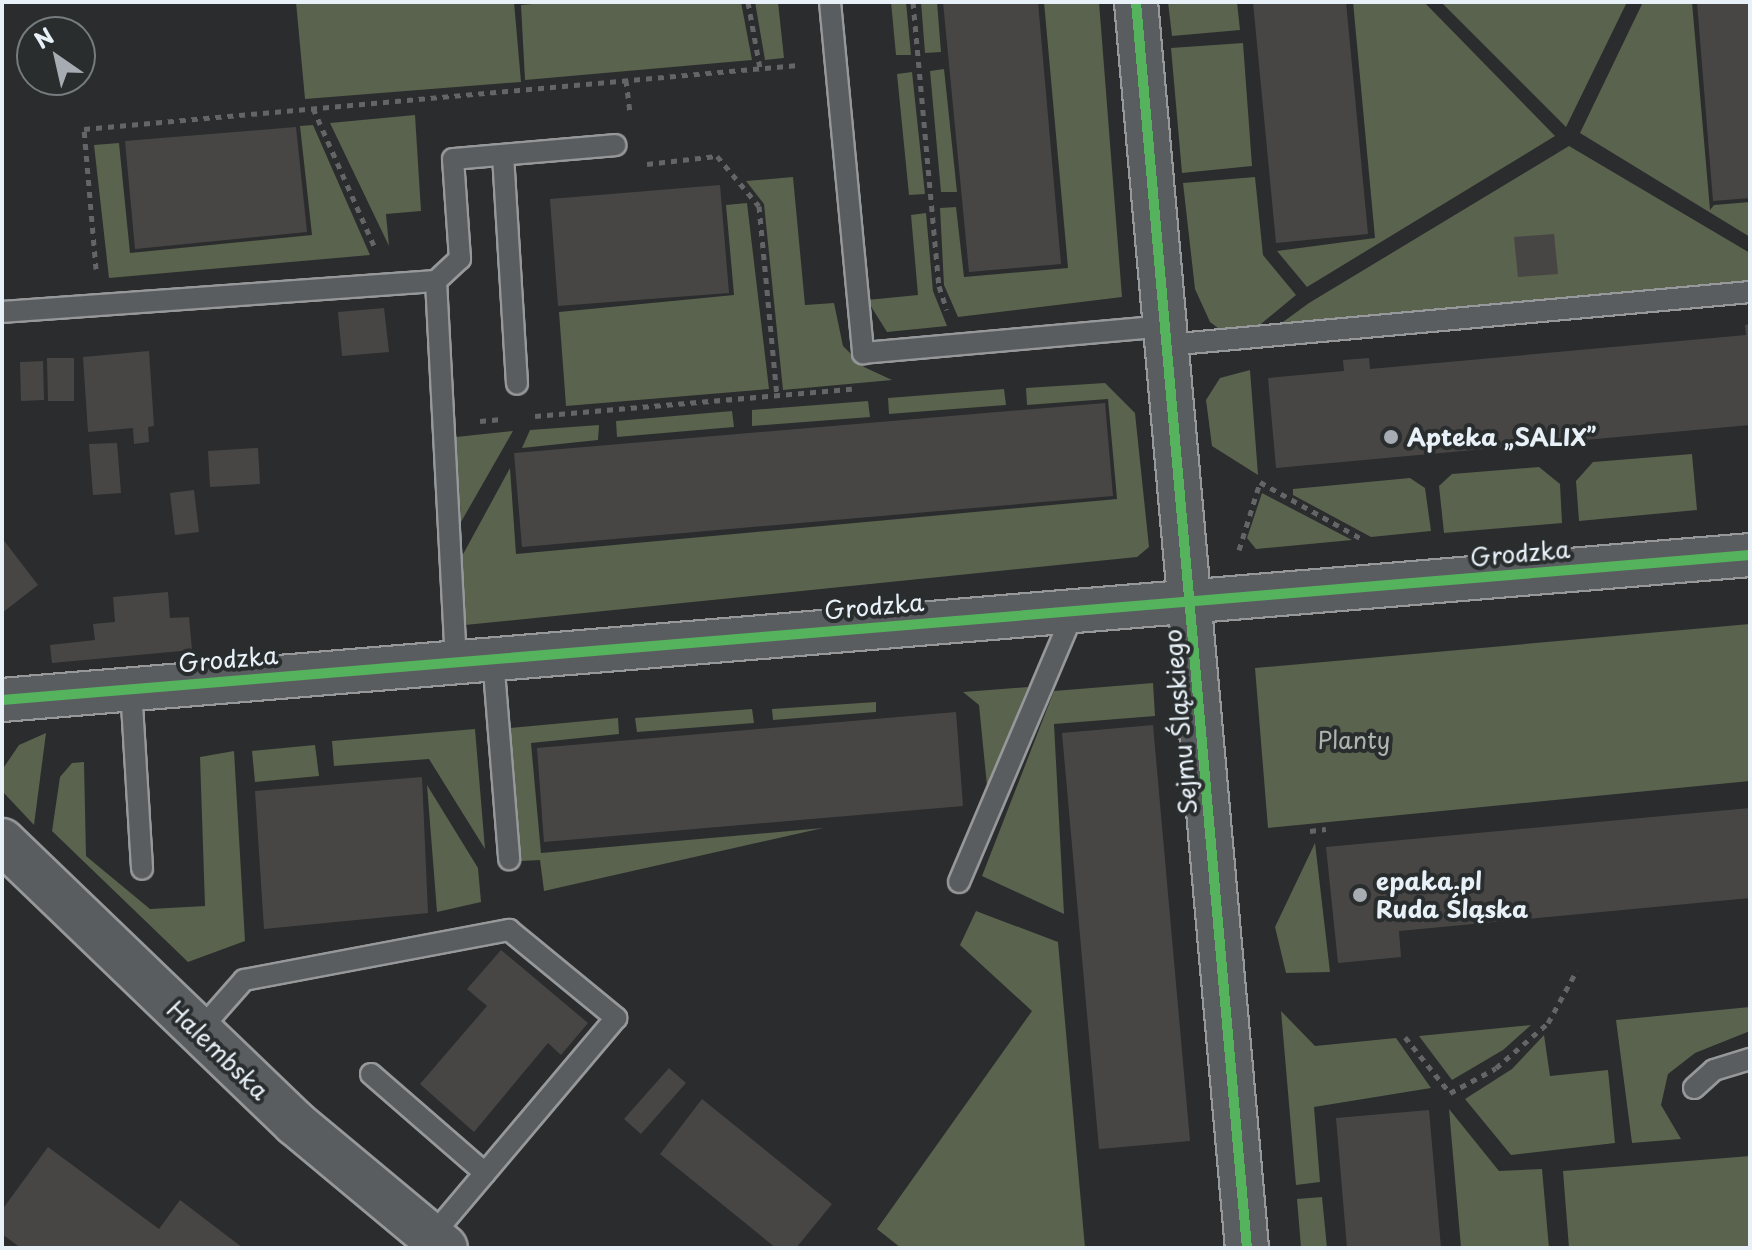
<!DOCTYPE html>
<html>
<head>
<meta charset="utf-8">
<style>
  body { margin:0 }
  #map { position:relative; width:1752px; height:1250px; overflow:hidden; background:#2b2c2d; font-family:"Playpen Sans",sans-serif }
  div>[style] { position:absolute }
  .green>* { inset:0; background:#59634e }
  .building>* { inset:0; background:#484645 }
  .path>* { height:5px; margin-top:-2.5px; transform-origin:0; background:repeating-linear-gradient(90deg,#636566 0 6px,transparent 0 12px) }
  .roads { filter:drop-shadow(2px 0 #96989a) drop-shadow(-2px 0 #96989a) drop-shadow(0 2px #96989a) drop-shadow(0 -2px #96989a) }
  .service>* { height:20px; margin:-10px; padding:0 10px; transform-origin:10px; border-radius:10px; background:#5a5d60 }
  .minor>* { height:42px; margin:-21px; padding:0 21px; transform-origin:21px; border-radius:21px; background:#5a5d60 }
  .tertiary>* { height:44px; margin:-22px; padding:0 22px; transform-origin:22px; border-radius:22px; background:#5a5d60 }
  .cycleway>* { height:10px; margin:-5px; padding:0 5px; transform-origin:5px; border-radius:5px; background:#56b35d }
  .dots>* { width:22px; height:22px; translate:-50% -50%; box-sizing:border-box; border:4px solid #2a2d2e; border-radius:50% }
  span { translate:-50% -50%; white-space:nowrap; text-align:center; line-height:1.15; -webkit-text-stroke:8px #2a2d2e; paint-order:stroke }
  .poi-label { font-size:24px; color:#e8f1f8; font-weight:700 }
  .left { translate:0 -50%; text-align:left }
  .street-label { font-size:24px; color:#e8f1f8 }
  .park-label { font-size:24px; color:#abb5ae }
  .frame { position:absolute; inset:0; border:4px solid #e8f1f8; pointer-events:none }
  .north { position:absolute; left:16px; top:16px; width:80px; height:80px; box-sizing:border-box; background:#2a2d2e; border:2px solid #767b7f; border-radius:50%; rotate:326deg; font-size:22px; font-weight:700; line-height:32px; text-align:center; color:#e8f1f8 }
  .north::after { content:''; display:block; margin:auto; width:28px; height:36px; background:#a6acb1; clip-path:polygon(50% 0,100% 100%,50% 72%,0 100%) }
</style>
</head>
<body>
<div id="map">
  <div class="green">
    <i style="clip-path:polygon(296px 2px,514px 2px,521px 82px,305px 99px)"></i>
    <i style="clip-path:polygon(555px 2px,741px 2px,752px 60px,525px 80px,521px 5px)"></i>
    <i style="clip-path:polygon(755px 2px,778px 2px,784px 58px,765px 60px)"></i>
    <i style="clip-path:polygon(891px 2px,906px 2px,911px 55px,896px 55px)"></i>
    <i style="clip-path:polygon(921px 2px,937px 2px,941px 52px,925px 53px)"></i>
    <i style="clip-path:polygon(1044px 2px,1099px 2px,1122px 297px,958px 317px,944px 285px,940px 208px,956px 207px,964px 277px,1068px 268px)"></i>
    <i style="clip-path:polygon(1168px 2px,1237px 2px,1240px 30px,1172px 36px)"></i>
    <i style="clip-path:polygon(1353px 2px,1424px 2px,1555px 136px,1307px 287px,1277px 251px,1375px 238px)"></i>
    <i style="clip-path:polygon(1441px 2px,1627px 2px,1566px 127px)"></i>
    <i style="clip-path:polygon(1643px 2px,1692px 2px,1710px 210px,1714px 205px,1750px 202px,1750px 237px,1580px 133px)"></i>
    <i style="clip-path:polygon(1243px 43px,1252px 166px,1182px 173px,1171px 48px)"></i>
    <i style="clip-path:polygon(944px 69px,957px 192px,941px 192px,930px 71px)"></i>
    <i style="clip-path:polygon(912px 72px,925px 194px,909px 195px,897px 74px)"></i>
    <i style="clip-path:polygon(415px 115px,421px 211px,386px 214px,389px 246px,330px 123px)"></i>
    <i style="clip-path:polygon(313px 125px,370px 255px,109px 278px,94px 145px,119px 143px,130px 253px,312px 235px,300px 126px)"></i>
    <i style="clip-path:polygon(1569px 146px,1750px 253px,1750px 287px,1272px 330px,1309px 303px)"></i>
    <i style="clip-path:polygon(793px 177px,805px 305px,834px 303px,843px 346px,864px 367px,892px 380px,783px 390px,764px 204px,746px 181px)"></i>
    <i style="clip-path:polygon(1255px 177px,1263px 255px,1296px 295px,1250px 333px,1227px 335px,1210px 322px,1195px 289px,1183px 183px)"></i>
    <i style="clip-path:polygon(747px 203px,769px 389px,566px 406px,559px 312px,734px 295px,726px 205px)"></i>
    <i style="clip-path:polygon(926px 213px,933px 291px,947px 326px,887px 332px,867px 300px,918px 295px,911px 215px)"></i>
    <i style="clip-path:polygon(1250px 370px,1258px 475px,1212px 446px,1206px 400px,1220px 378px)"></i>
    <i style="clip-path:polygon(1105px 383px,1135px 413px,1149px 547px,1137px 557px,465px 625px,461px 558px,510px 468px,516px 554px,1117px 499px,1108px 399px,1027px 405px,1026px 388px)"></i>
    <i style="clip-path:polygon(1004px 389px,1006px 405px,889px 414px,888px 398px)"></i>
    <i style="clip-path:polygon(868px 401px,870px 417px,752px 426px,752px 410px)"></i>
    <i style="clip-path:polygon(732px 411px,734px 427px,617px 437px,616px 421px)"></i>
    <i style="clip-path:polygon(599px 425px,598px 440px,522px 448px,530px 430px)"></i>
    <i style="clip-path:polygon(513px 431px,461px 522px,456px 437px)"></i>
    <i style="clip-path:polygon(1692px 454px,1697px 510px,1579px 521px,1576px 481px,1593px 462px)"></i>
    <i style="clip-path:polygon(1539px 467px,1560px 484px,1562px 523px,1444px 533px,1439px 486px,1452px 474px)"></i>
    <i style="clip-path:polygon(1410px 478px,1425px 488px,1431px 531px,1371px 537px,1293px 495px,1293px 489px)"></i>
    <i style="clip-path:polygon(1262px 493px,1352px 540px,1256px 549px,1247px 538px)"></i>
    <i style="clip-path:polygon(1750px 624px,1750px 781px,1268px 828px,1255px 668px)"></i>
    <i style="clip-path:polygon(1153px 683px,1155px 716px,1054px 724px,1064px 914px,982px 876px,1054px 691px)"></i>
    <i style="clip-path:polygon(1028px 687px,987px 786px,979px 705px,963px 692px)"></i>
    <i style="clip-path:polygon(876px 702px,876px 712px,773px 720px,772px 709px)"></i>
    <i style="clip-path:polygon(752px 709px,754px 723px,637px 732px,635px 718px)"></i>
    <i style="clip-path:polygon(618px 718px,619px 734px,531px 743px,541px 853px,823px 828px,544px 891px,540px 860px,521px 861px,510px 728px)"></i>
    <i style="clip-path:polygon(475px 729px,485px 849px,429px 759px,334px 766px,332px 741px)"></i>
    <i style="clip-path:polygon(46px 733px,34px 825px,3px 792px,2px 770px,19px 745px)"></i>
    <i style="clip-path:polygon(315px 745px,319px 776px,255px 782px,252px 751px)"></i>
    <i style="clip-path:polygon(234px 751px,245px 941px,188px 962px,52px 831px,60px 777px,72px 763px,84px 762px,86px 856px,150px 909px,205px 906px,200px 757px)"></i>
    <i style="clip-path:polygon(427px 785px,478px 868px,481px 902px,437px 912px)"></i>
    <i style="clip-path:polygon(1315px 843px,1330px 972px,1286px 973px,1275px 927px)"></i>
    <i style="clip-path:polygon(976px 911px,1058px 942px,1085px 1248px,901px 1248px,877px 1229px,1032px 1011px,960px 945px)"></i>
    <i style="clip-path:polygon(1750px 1007px,1750px 1031px,1695px 1053px,1668px 1074px,1661px 1105px,1681px 1139px,1632px 1143px,1616px 1020px)"></i>
    <i style="clip-path:polygon(1281px 1011px,1315px 1046px,1396px 1038px,1431px 1088px,1314px 1107px,1320px 1182px,1296px 1185px)"></i>
    <i style="clip-path:polygon(1531px 1025px,1503px 1050px,1452px 1080px,1419px 1036px)"></i>
    <i style="clip-path:polygon(1544px 1035px,1550px 1076px,1608px 1070px,1615px 1143px,1511px 1155px,1465px 1099px,1512px 1069px)"></i>
    <i style="clip-path:polygon(1449px 1109px,1499px 1171px,1542px 1169px,1549px 1248px,1461px 1248px)"></i>
    <i style="clip-path:polygon(1750px 1156px,1750px 1248px,1569px 1248px,1563px 1171px)"></i>
    <i style="clip-path:polygon(1322px 1197px,1327px 1248px,1301px 1248px,1297px 1199px)"></i>
  </div>
  <div class="building">
    <i style="clip-path:polygon(943px 2px,1038px 2px,1061px 264px,969px 272px)"></i>
    <i style="clip-path:polygon(1253px 2px,1346px 2px,1368px 234px,1276px 243px)"></i>
    <i style="clip-path:polygon(1697px 2px,1750px 2px,1750px 198px,1713px 201px)"></i>
    <i style="clip-path:polygon(296px 127px,307px 232px,135px 249px,125px 141px)"></i>
    <i style="clip-path:polygon(720px 185px,729px 293px,558px 306px,550px 199px)"></i>
    <i style="clip-path:polygon(1554px 234px,1558px 274px,1518px 277px,1514px 237px)"></i>
    <i style="clip-path:polygon(384px 308px,389px 352px,342px 356px,338px 312px)"></i>
    <i style="clip-path:polygon(1750px 324px,1750px 425px,1276px 468px,1268px 378px,1344px 371px,1343px 360px,1369px 358px,1370px 369px,1746px 335px,1745px 325px)"></i>
    <i style="clip-path:polygon(149px 351px,154px 426px,148px 427px,149px 442px,134px 444px,133px 428px,88px 432px,83px 357px)"></i>
    <i style="clip-path:polygon(47px 358px,74px 358px,74px 401px,48px 401px)"></i>
    <i style="clip-path:polygon(43px 361px,44px 400px,21px 401px,20px 362px)"></i>
    <i style="clip-path:polygon(1105px 403px,1113px 496px,522px 547px,514px 453px)"></i>
    <i style="clip-path:polygon(117px 443px,121px 493px,93px 495px,89px 444px)"></i>
    <i style="clip-path:polygon(258px 448px,260px 484px,210px 487px,208px 451px)"></i>
    <i style="clip-path:polygon(194px 490px,199px 532px,175px 535px,170px 493px)"></i>
    <i style="clip-path:polygon(2px 538px,38px 585px,2px 613px)"></i>
    <i style="clip-path:polygon(168px 592px,170px 618px,189px 617px,192px 650px,52px 663px,50px 645px,95px 640px,93px 624px,115px 622px,113px 597px)"></i>
    <i style="clip-path:polygon(956px 712px,963px 806px,544px 842px,537px 748px)"></i>
    <i style="clip-path:polygon(1153px 725px,1190px 1141px,1099px 1149px,1062px 733px)"></i>
    <i style="clip-path:polygon(422px 777px,428px 913px,264px 929px,255px 791px)"></i>
    <i style="clip-path:polygon(1750px 808px,1750px 898px,1399px 931px,1401px 957px,1338px 963px,1326px 847px)"></i>
    <i style="clip-path:polygon(501px 950px,588px 1023px,561px 1055px,548px 1043px,474px 1132px,420px 1084px,487px 1006px,467px 989px)"></i>
    <i style="clip-path:polygon(669px 1068px,686px 1083px,641px 1134px,624px 1119px)"></i>
    <i style="clip-path:polygon(702px 1099px,832px 1204px,796px 1248px,776px 1248px,660px 1154px)"></i>
    <i style="clip-path:polygon(1429px 1110px,1441px 1248px,1347px 1248px,1336px 1118px)"></i>
    <i style="clip-path:polygon(48px 1147px,159px 1229px,180px 1200px,243px 1248px,21px 1248px,2px 1234px,2px 1210px)"></i>
  </div>
  <div class="path">
    <i style="left:748px;top:2px;width:67px;rotate:79.7deg"></i>
    <i style="left:913px;top:2px;width:285px;rotate:84.8deg"></i>
    <i style="left:939px;top:286px;width:25px;rotate:72deg"></i>
    <i style="left:626px;top:80px;width:31px;rotate:83deg"></i>
    <i style="left:313px;top:108px;width:155px;rotate:66.1deg"></i>
    <i style="left:647px;top:164px;width:70px;rotate:-6.5deg"></i>
    <i style="left:717px;top:156px;width:65px;rotate:50deg"></i>
    <i style="left:759px;top:206px;width:191px;rotate:84.6deg"></i>
    <i style="left:96px;top:269px;width:141px;rotate:-94.9deg"></i>
    <i style="left:84px;top:129px;width:717px;rotate:-5.12deg"></i>
    <i style="left:535px;top:416px;width:318px;rotate:-4.9deg"></i>
    <i style="left:480px;top:421px;width:22px;rotate:-5deg"></i>
    <i style="left:1239px;top:550px;width:71px;rotate:-72.8deg"></i>
    <i style="left:1260px;top:482px;width:115px;rotate:29.2deg"></i>
    <i style="left:1310px;top:831px;width:16px;rotate:-7deg"></i>
    <i style="left:1405px;top:1037px;width:72px;rotate:51.2deg"></i>
    <i style="left:1450px;top:1093px;width:52px;rotate:-28.5deg"></i>
    <i style="left:1496px;top:1068px;width:69px;rotate:-40.9deg"></i>
    <i style="left:1548px;top:1023px;width:60px;rotate:-61.3deg"></i>
  </div>
  <div class="roads">
    <div class="service">
      <i style="left:830px;top:2px;width:353px;rotate:84.6deg"></i>
      <i style="left:863px;top:353px;width:303px;rotate:-5.1deg"></i>
      <i style="left:503px;top:155px;width:229px;rotate:86.5deg"></i>
      <i style="left:436px;top:281px;width:33px;rotate:-43deg"></i>
      <i style="left:460px;top:259px;width:100px;rotate:-94deg"></i>
      <i style="left:453px;top:159px;width:163px;rotate:-4.9deg"></i>
      <i style="left:2px;top:312px;width:435px;rotate:-4.1deg"></i>
      <i style="left:436px;top:281px;width:380px;rotate:87deg"></i>
      <i style="left:1167px;top:345px;width:585px;rotate:-5.19deg"></i>
      <i style="left:493px;top:658px;width:202px;rotate:85.4deg"></i>
      <i style="left:131px;top:688px;width:181px;rotate:86.5deg"></i>
      <i style="left:959px;top:882px;width:297px;rotate:-67deg"></i>
      <i style="left:199px;top:1031px;width:68px;rotate:-48.6deg"></i>
      <i style="left:244px;top:980px;width:270px;rotate:-10.7deg"></i>
      <i style="left:509px;top:930px;width:139px;rotate:39.4deg"></i>
      <i style="left:616px;top:1018px;width:287px;rotate:130.2deg"></i>
      <i style="left:371px;top:1074px;width:151px;rotate:41deg"></i>
      <i style="left:1694px;top:1088px;width:27px;rotate:-42deg"></i>
      <i style="left:1714px;top:1070px;width:38px;rotate:-17deg"></i>
    </div>
    <div class="minor">
      <i style="left:1136px;top:2px;width:1251px;rotate:84.91deg"></i>
      <i style="left:2px;top:700px;width:1754px;rotate:-4.74deg"></i>
    </div>
    <div class="tertiary">
      <i style="left:2px;top:841px;width:407px;rotate:43.9deg"></i>
      <i style="left:295px;top:1123px;width:195px;rotate:39.8deg"></i>
    </div>
  </div>
  <div class="cycleway">
    <i style="left:1136px;top:2px;width:1251px;rotate:84.91deg"></i>
    <i style="left:2px;top:700px;width:1754px;rotate:-4.74deg"></i>
  </div>
  <div class="dots">
    <i style="left:1391px;top:437px;background:#a6acb1"></i>
    <i style="left:1360px;top:895px;background:#a6acb1"></i>
  </div>
  <div class="poi-label">
    <span class="left" style="left:1407px;top:437px">Apteka „SALIX”</span>
    <span class="left" style="left:1376px;top:895px">epaka.pl<br>Ruda Śląska</span>
  </div>
  <div class="street-label">
    <span style="left:1520px;top:553px;rotate:-5deg">Grodzka</span>
    <span style="left:874px;top:606px;rotate:-5deg">Grodzka</span>
    <span style="left:228px;top:659px;rotate:-5deg">Grodzka</span>
    <span style="left:1180px;top:722px;rotate:-95deg">Sejmu Śląskiego</span>
    <span style="left:218px;top:1050px;rotate:44deg">Halembska</span>
  </div>
  <div class="park-label">
    <span style="left:1354px;top:740px">Planty</span>
  </div>
  <div class="frame"></div>
  <div class="north">N</div>
</div>
</body>
</html>
